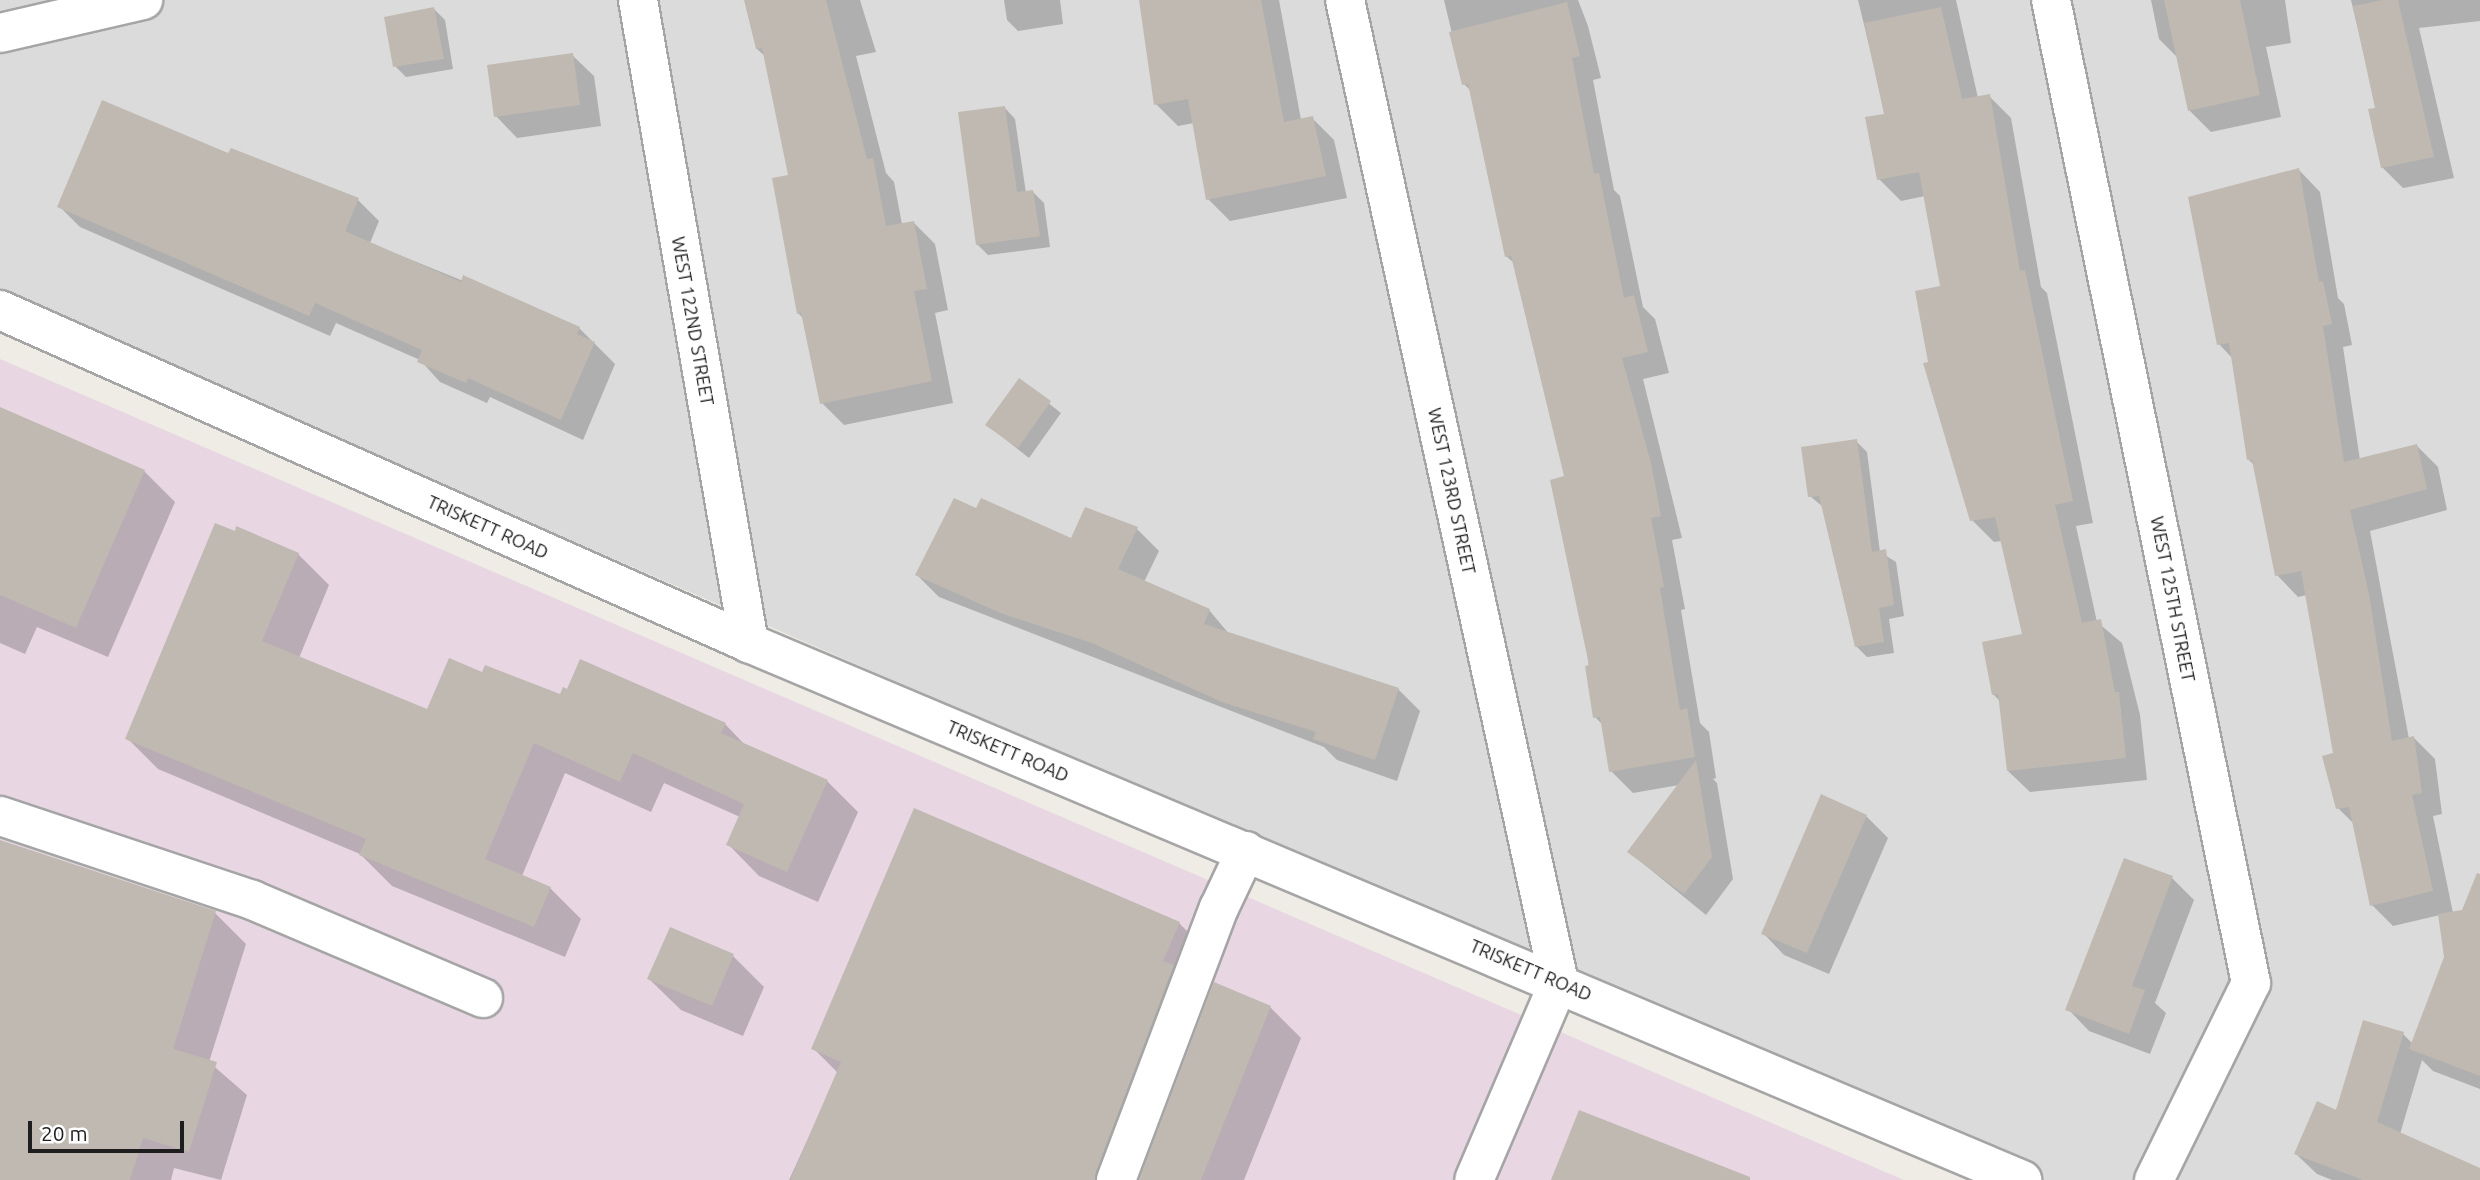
<!DOCTYPE html>
<html>
<head>
<meta charset="utf-8">
<style>
  body { margin:0 }
  #map { position:relative; width:2480px; height:1180px; overflow:hidden; background:#efece5; font-family:Ubuntu,sans-serif }
  div>[style] { position:absolute }
  .residential>* { inset:0; background:#dcdbdb }
  .industrial>* { inset:0; background:#e8d7e3 }
  .shadow>* { inset:0; background:#0003 }
  .building>* { inset:0; background:#bfb9b1 }
  .roads { filter:drop-shadow(2px 0 #a5a5a5) drop-shadow(-2px 0 #a5a5a5) drop-shadow(0 2px #a5a5a5) drop-shadow(0 -2px #a5a5a5) }
  .minor>* { height:38px; margin:-19px; padding:0 19px; transform-origin:19px; border-radius:19px; background:#fff }
  span { translate:-50% -50%; white-space:nowrap; text-align:center; line-height:1.15; -webkit-text-stroke:7px #fff; paint-order:stroke }
  .street-label { font-size:18px; color:#1e1e1e }
  .scale { position:absolute; left:28px; top:1121px; width:156px; height:32px; box-sizing:border-box; border:4px solid #1e1e1e; border-top:0; padding-left:9px; font-size:21px; line-height:24px; white-space:nowrap; color:#1e1e1e; -webkit-text-stroke:5px #fff; paint-order:stroke }
</style>
</head>
<body>
<div id="map">
  <div class="residential">
    <i style="clip-path:polygon(0 0,2480px 0,2480px 1180px,2042px 1180px,0 292px)"></i>
  </div>
  <div class="industrial">
    <i style="clip-path:polygon(0 359px,1651px 1071px,1904px 1180px,0 1180px)"></i>
  </div>
  <div class="shadow">
    <i style="clip-path:polygon(746px 0,860px 0,876px 52px,856px 56px,886px 173px,894px 182px,902px 224px,913px 222px,935px 244px,948px 310px,935px 313px,953px 403px,844px 425px,822px 403px,804px 319px,798px 313px,790px 176px,766px 57px,757px 49px)"></i>
    <i style="clip-path:polygon(1004px 0,1060px 0,1063px 24px,1018px 31px,1007px 20px)"></i>
    <i style="clip-path:polygon(1141px 0,1279px 0,1301px 120px,1312px 118px,1334px 140px,1347px 198px,1230px 221px,1208px 199px,1194px 123px,1178px 126px,1156px 104px)"></i>
    <i style="clip-path:polygon(1444px 0,1578px 0,1588px 26px,1601px 78px,1593px 80px,1614px 190px,1620px 196px,1643px 307px,1655px 319px,1669px 373px,1643px 379px,1682px 538px,1672px 540px,1685px 609px,1681px 610px,1700px 723px,1709px 732px,1716px 778px,1713px 779px,1717px 783px,1733px 879px,1706px 915px,1629px 852px,1679px 785px,1633px 793px,1611px 771px,1603px 725px,1595px 717px,1566px 478px,1515px 264px,1506px 256px,1472px 92px,1464px 84px)"></i>
    <i style="clip-path:polygon(1858px 0,1956px 0,1978px 98px,1989px 96px,2011px 118px,2041px 287px,2047px 293px,2093px 523px,2076px 526px,2097px 622px,2122px 643px,2140px 715px,2147px 780px,2030px 792px,2008px 771px,2000px 701px,1993px 694px,2024px 636px,2002px 541px,1994px 542px,1972px 520px,1943px 288px,1925px 196px,1901px 201px,1879px 179px,1886px 115px)"></i>
    <i style="clip-path:polygon(2151px 0,2285px 0,2291px 43px,2266px 47px,2281px 117px,2211px 132px,2189px 110px,2178px 58px,2159px 39px)"></i>
    <i style="clip-path:polygon(2351px 0,2480px 0,2480px 21px,2419px 28px,2454px 178px,2403px 188px,2382px 167px,2377px 109px)"></i>
    <i style="clip-path:polygon(434px 9px,445px 20px,453px 69px,406px 77px,395px 66px)"></i>
    <i style="clip-path:polygon(572px 55px,594px 76px,601px 126px,517px 138px,496px 116px)"></i>
    <i style="clip-path:polygon(1005px 108px,1015px 119px,1026px 193px,1033px 192px,1044px 203px,1050px 247px,988px 255px,977px 244px)"></i>
    <i style="clip-path:polygon(232px 150px,358px 200px,379px 221px,370px 243px,579px 328px,615px 364px,583px 440px,490px 397px,487px 403px,440px 382px,420px 360px,336px 323px,330px 336px,80px 227px,59px 206px,229px 156px)"></i>
    <i style="clip-path:polygon(2299px 170px,2320px 192px,2338px 298px,2344px 304px,2352px 345px,2343px 347px,2360px 460px,2417px 446px,2438px 467px,2447px 510px,2370px 531px,2409px 739px,2414px 738px,2435px 759px,2442px 814px,2433px 816px,2453px 913px,2480px 910px,2480px 1089px,2433px 1071px,2422px 1060px,2400px 1134px,2480px 1180px,2332px 1180px,2317px 1174px,2296px 1154px,2403px 1034px,2413px 1044px,2446px 957px,2440px 915px,2393px 926px,2372px 905px,2354px 824px,2338px 808px,2335px 755px,2307px 595px,2298px 597px,2277px 575px,2254px 465px,2249px 460px,2233px 359px,2219px 344px)"></i>
    <i style="clip-path:polygon(1019px 380px,1061px 413px,1029px 458px,987px 425px)"></i>
    <i style="clip-path:polygon(0 409px,144px 471px,175px 502px,108px 657px,37px 627px,25px 654px,0 643px)"></i>
    <i style="clip-path:polygon(1856px 441px,1867px 452px,1880px 552px,1896px 562px,1904px 616px,1889px 619px,1894px 653px,1867px 657px,1856px 646px,1823px 507px,1810px 496px)"></i>
    <i style="clip-path:polygon(977px 511px,1071px 540px,1137px 529px,1159px 551px,1144px 582px,1209px 610px,1230px 635px,1398px 689px,1420px 711px,1397px 781px,1337px 760px,1324px 747px,939px 597px,917px 575px)"></i>
    <i style="clip-path:polygon(298px 554px,329px 585px,299px 658px,428px 711px,483px 674px,560px 696px,725px 724px,746px 746px,827px 781px,858px 812px,818px 902px,759px 876px,728px 844px,740px 817px,664px 783px,651px 812px,565px 773px,522px 876px,550px 888px,581px 919px,565px 957px,392px 886px,360px 854px,158px 769px,127px 738px)"></i>
    <i style="clip-path:polygon(1822px 797px,1866px 816px,1888px 838px,1829px 974px,1784px 955px,1763px 933px)"></i>
    <i style="clip-path:polygon(0 844px,215px 913px,246px 944px,209px 1062px,247px 1095px,221px 1180px,174px 1168px,171px 1180px,0 1180px)"></i>
    <i style="clip-path:polygon(2172px 878px,2194px 900px,2155px 1003px,2166px 1013px,2150px 1054px,2089px 1031px,2068px 1009px)"></i>
    <i style="clip-path:polygon(1179px 923px,1210px 954px,1136px 1180px,789px 1180px,838px 1073px,813px 1048px)"></i>
    <i style="clip-path:polygon(733px 956px,764px 987px,743px 1036px,681px 1010px,649px 979px)"></i>
    <i style="clip-path:polygon(1270px 1007px,1301px 1038px,1244px 1180px,1140px 1180px)"></i>
  </div>
  <div class="building">
    <i style="clip-path:polygon(744px 0,826px 0,867px 159px,873px 158px,886px 226px,914px 221px,927px 289px,914px 291px,932px 381px,820px 404px,801px 313px,797px 314px,772px 178px,788px 175px,762px 48px,756px 49px)"></i>
    <i style="clip-path:polygon(1139px 0,1261px 0,1284px 122px,1313px 116px,1326px 176px,1206px 200px,1188px 99px,1154px 105px)"></i>
    <i style="clip-path:polygon(2164px 0,2240px 0,2260px 95px,2188px 111px)"></i>
    <i style="clip-path:polygon(2383px 0,2398px 0,2434px 157px,2381px 168px,2368px 109px,2375px 108px,2353px 6px)"></i>
    <i style="clip-path:polygon(1567px 2px,1580px 56px,1572px 58px,1594px 174px,1599px 173px,1624px 298px,1634px 295px,1648px 352px,1622px 358px,1651px 463px,1661px 516px,1651px 518px,1664px 587px,1660px 588px,1680px 710px,1687px 708px,1695px 757px,1609px 772px,1600px 717px,1593px 718px,1585px 666px,1589px 665px,1550px 480px,1564px 476px,1511px 256px,1505px 257px,1468px 84px,1462px 85px,1449px 32px)"></i>
    <i style="clip-path:polygon(434px 7px,444px 59px,393px 67px,384px 17px)"></i>
    <i style="clip-path:polygon(1941px 7px,1962px 99px,1990px 94px,2020px 271px,2025px 270px,2073px 501px,2055px 505px,2082px 623px,2101px 619px,2115px 692px,2119px 692px,2126px 758px,2007px 771px,1998px 694px,1992px 695px,1982px 642px,2022px 634px,1995px 517px,1970px 521px,1923px 363px,1928px 362px,1915px 291px,1940px 286px,1919px 172px,1877px 180px,1865px 117px,1884px 114px,1864px 23px)"></i>
    <i style="clip-path:polygon(573px 53px,580px 105px,494px 117px,487px 65px)"></i>
    <i style="clip-path:polygon(102px 100px,228px 153px,231px 148px,359px 198px,345px 231px,461px 282px,463px 275px,580px 327px,577px 334px,595px 342px,561px 420px,468px 378px,466px 383px,417px 362px,422px 350px,315px 303px,309px 316px,57px 207px)"></i>
    <i style="clip-path:polygon(1005px 106px,1017px 192px,1033px 190px,1040px 236px,976px 245px,958px 112px)"></i>
    <i style="clip-path:polygon(2299px 168px,2319px 282px,2323px 281px,2332px 324px,2323px 326px,2344px 462px,2417px 444px,2427px 489px,2350px 510px,2369px 594px,2392px 741px,2414px 736px,2422px 793px,2412px 795px,2433px 891px,2370px 906px,2349px 807px,2336px 809px,2322px 756px,2333px 753px,2301px 571px,2275px 576px,2252px 460px,2247px 460px,2229px 343px,2217px 345px,2188px 197px)"></i>
    <i style="clip-path:polygon(1019px 378px,1051px 401px,1018px 448px,985px 425px)"></i>
    <i style="clip-path:polygon(0 407px,145px 470px,76px 628px,0 595px)"></i>
    <i style="clip-path:polygon(1857px 439px,1872px 552px,1886px 549px,1894px 605px,1879px 608px,1884px 642px,1855px 647px,1819px 496px,1808px 497px,1801px 447px)"></i>
    <i style="clip-path:polygon(954px 498px,976px 508px,981px 498px,1071px 538px,1085px 507px,1138px 527px,1118px 569px,1210px 609px,1204px 624px,1399px 688px,1375px 760px,1313px 739px,1316px 732px,1222px 702px,1092px 643px,1003px 614px,915px 575px)"></i>
    <i style="clip-path:polygon(215px 523px,235px 531px,236px 526px,299px 553px,262px 641px,427px 709px,449px 658px,482px 672px,485px 665px,560px 694px,563px 687px,567px 689px,580px 659px,726px 723px,721px 733px,828px 780px,787px 872px,726px 845px,744px 804px,633px 753px,620px 782px,534px 743px,485px 859px,551px 887px,534px 927px,359px 855px,366px 839px,125px 739px)"></i>
    <i style="clip-path:polygon(1696px 760px,1712px 857px,1684px 894px,1627px 852px)"></i>
    <i style="clip-path:polygon(1821px 794px,1867px 815px,1807px 953px,1761px 934px)"></i>
    <i style="clip-path:polygon(914px 808px,1180px 922px,1163px 961px,1174px 965px,1095px 1180px,790px 1180px,841px 1062px,811px 1049px)"></i>
    <i style="clip-path:polygon(0 840px,216px 911px,173px 1049px,217px 1062px,189px 1152px,143px 1138px,130px 1180px,0 1180px)"></i>
    <i style="clip-path:polygon(2124px 858px,2173px 876px,2132px 986px,2145px 990px,2129px 1034px,2065px 1010px)"></i>
    <i style="clip-path:polygon(2477px 873px,2480px 874px,2480px 1076px,2409px 1049px,2444px 957px,2438px 914px,2462px 910px)"></i>
    <i style="clip-path:polygon(670px 927px,734px 954px,712px 1006px,647px 979px)"></i>
    <i style="clip-path:polygon(1214px 982px,1271px 1006px,1201px 1180px,1139px 1180px)"></i>
    <i style="clip-path:polygon(2363px 1020px,2404px 1032px,2377px 1122px,2480px 1168px,2480px 1180px,2363px 1180px,2294px 1154px,2317px 1101px,2336px 1110px)"></i>
    <i style="clip-path:polygon(1579px 1110px,1750px 1177px,1750px 1180px,1551px 1180px)"></i>
  </div>
  <div class="roads">
    <div class="minor">
      <i style="left:638px;top:0;width:653px;rotate:80.21deg"></i>
      <i style="left:1345px;top:0;width:1005px;rotate:77.71deg"></i>
      <i style="left:1559px;top:982px;width:215px;rotate:113.2deg"></i>
      <i style="left:2051px;top:0;width:1003px;rotate:78.5deg"></i>
      <i style="left:2251px;top:983px;width:220px;rotate:116.2deg"></i>
      <i style="left:0;top:33px;width:147px;rotate:-13deg"></i>
      <i style="left:0;top:310px;width:820px;rotate:23.97deg"></i>
      <i style="left:749px;top:643px;width:1382px;rotate:22.87deg"></i>
      <i style="left:0;top:816px;width:266px;rotate:18.4deg"></i>
      <i style="left:252px;top:900px;width:251px;rotate:23deg"></i>
      <i style="left:1116px;top:1180px;width:291px;rotate:-69.3deg"></i>
      <i style="left:1219px;top:908px;width:63px;rotate:-64.7deg"></i>
    </div>
  </div>
  <div class="street-label">
    <span style="left:693px;top:321px;rotate:80deg">WEST 122ND STREET</span>
    <span style="left:1452px;top:491px;rotate:78deg">WEST 123RD STREET</span>
    <span style="left:488px;top:527px;rotate:24deg">TRISKETT ROAD</span>
    <span style="left:2173px;top:599px;rotate:79deg">WEST 125TH STREET</span>
    <span style="left:1008px;top:751px;rotate:23deg">TRISKETT ROAD</span>
    <span style="left:1531px;top:970px;rotate:23deg">TRISKETT ROAD</span>
  </div>
  <div class="scale">20 m</div>
</div>
</body>
</html>
